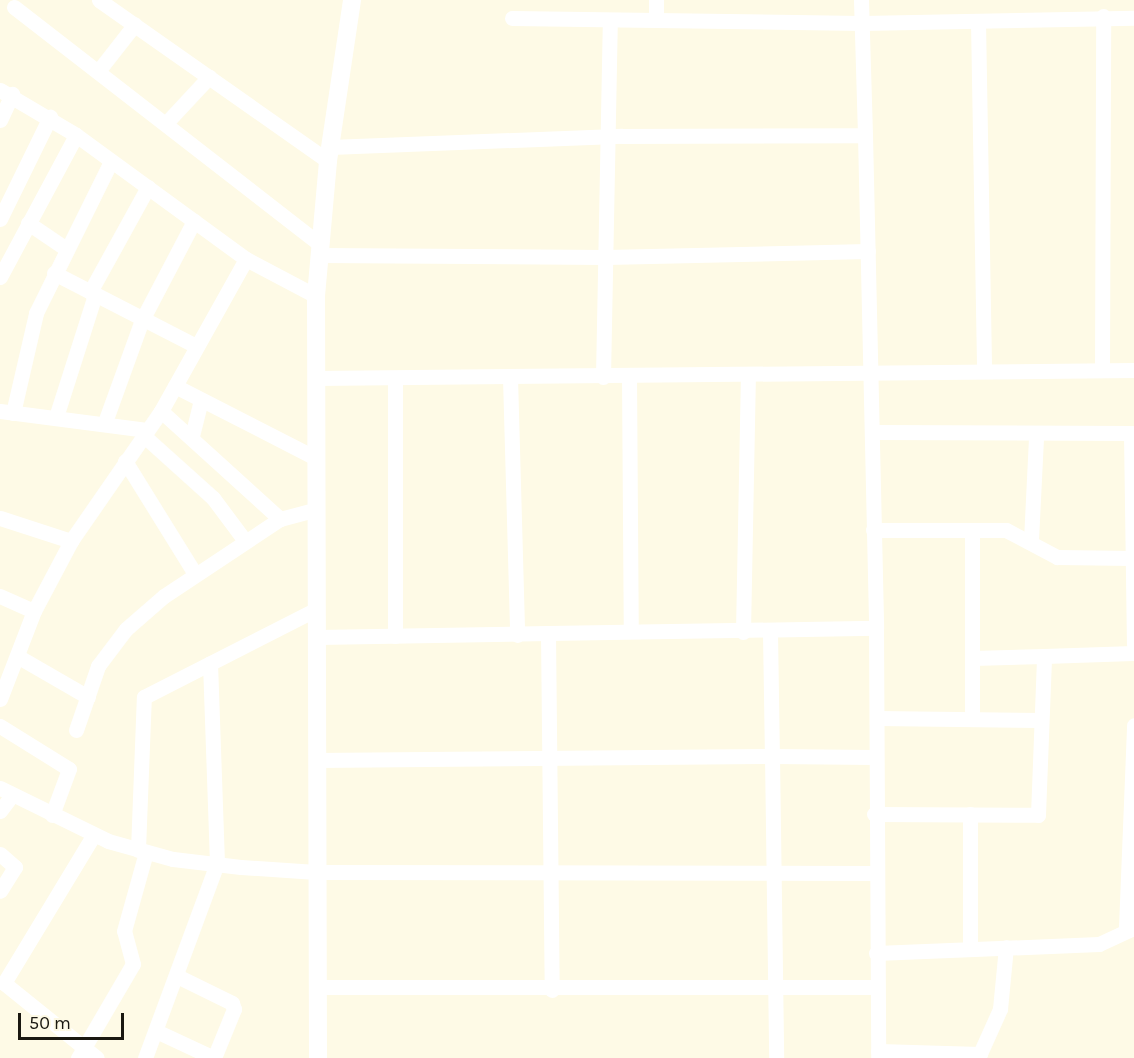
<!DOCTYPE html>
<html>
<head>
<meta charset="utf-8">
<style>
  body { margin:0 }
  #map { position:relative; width:1134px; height:1058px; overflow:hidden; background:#fefae6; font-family:Karla,sans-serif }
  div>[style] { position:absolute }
  .minor>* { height:15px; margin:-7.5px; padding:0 7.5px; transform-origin:7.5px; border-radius:7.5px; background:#fff }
  .tertiary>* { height:18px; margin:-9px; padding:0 9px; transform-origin:9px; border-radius:9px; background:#fff }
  span { translate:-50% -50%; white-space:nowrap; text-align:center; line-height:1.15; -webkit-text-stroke:5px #fefae6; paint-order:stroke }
  .scale { position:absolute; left:18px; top:1013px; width:106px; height:27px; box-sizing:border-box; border:3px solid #1a1811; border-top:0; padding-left:8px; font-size:18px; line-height:21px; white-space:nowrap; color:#1a1811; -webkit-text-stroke:4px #fefae6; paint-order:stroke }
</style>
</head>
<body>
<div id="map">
  <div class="minor">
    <i style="left:99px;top:0;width:280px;rotate:35.1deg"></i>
    <i style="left:861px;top:0;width:135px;rotate:88.3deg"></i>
    <i style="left:14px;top:7px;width:386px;rotate:37.8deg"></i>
    <i style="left:512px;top:18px;width:350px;rotate:0.8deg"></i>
    <i style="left:862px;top:23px;width:272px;rotate:-1.1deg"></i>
    <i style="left:656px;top:20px;width:20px;rotate:-90deg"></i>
    <i style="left:978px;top:21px;width:347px;rotate:89deg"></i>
    <i style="left:99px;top:70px;width:58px;rotate:-52deg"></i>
    <i style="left:0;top:90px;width:88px;rotate:30.6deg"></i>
    <i style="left:76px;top:135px;width:210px;rotate:36.1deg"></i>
    <i style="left:246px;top:259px;width:79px;rotate:27.9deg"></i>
    <i style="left:0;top:120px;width:29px;rotate:-65deg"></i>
    <i style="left:167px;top:122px;width:62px;rotate:-47deg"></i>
    <i style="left:330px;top:147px;width:292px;rotate:-2.2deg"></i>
    <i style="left:622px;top:136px;width:243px;rotate:-0.2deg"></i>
    <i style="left:865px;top:135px;width:493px;rotate:88.7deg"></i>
    <i style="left:0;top:219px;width:114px;rotate:-63.9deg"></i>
    <i style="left:28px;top:223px;width:45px;rotate:34deg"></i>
    <i style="left:319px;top:255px;width:287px;rotate:0.4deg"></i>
    <i style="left:606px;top:257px;width:262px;rotate:-1.3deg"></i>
    <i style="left:54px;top:273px;width:160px;rotate:27.2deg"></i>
    <i style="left:0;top:277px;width:161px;rotate:-61.8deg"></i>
    <i style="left:90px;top:292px;width:120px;rotate:-61.1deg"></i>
    <i style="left:1102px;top:368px;width:352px;rotate:-89.8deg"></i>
    <i style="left:629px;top:376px;width:255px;rotate:89.6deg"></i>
    <i style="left:510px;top:377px;width:258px;rotate:88.4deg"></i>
    <i style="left:603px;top:377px;width:356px;rotate:-88.9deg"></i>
    <i style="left:315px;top:378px;width:819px;rotate:-0.56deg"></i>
    <i style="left:395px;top:378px;width:258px;rotate:90deg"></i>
    <i style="left:175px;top:386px;width:158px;rotate:27.1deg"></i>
    <i style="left:0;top:411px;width:148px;rotate:7.4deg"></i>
    <i style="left:161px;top:411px;width:161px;rotate:42.2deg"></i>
    <i style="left:13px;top:413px;width:103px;rotate:-77deg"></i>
    <i style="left:36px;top:313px;width:169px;rotate:-63.7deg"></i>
    <i style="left:56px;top:417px;width:128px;rotate:-72.3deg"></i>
    <i style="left:105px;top:422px;width:109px;rotate:-70.1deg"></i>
    <i style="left:142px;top:320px;width:112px;rotate:-62.3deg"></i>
    <i style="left:873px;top:432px;width:258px;rotate:0.2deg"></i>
    <i style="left:1131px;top:433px;width:211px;rotate:89.2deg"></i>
    <i style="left:143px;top:435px;width:94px;rotate:42deg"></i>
    <i style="left:213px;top:498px;width:54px;rotate:53.3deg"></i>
    <i style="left:192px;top:436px;width:37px;rotate:-76deg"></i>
    <i style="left:125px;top:461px;width:133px;rotate:58.2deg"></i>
    <i style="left:0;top:518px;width:75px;rotate:17.9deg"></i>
    <i style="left:873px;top:530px;width:133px"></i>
    <i style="left:1006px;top:530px;width:58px;rotate:27.9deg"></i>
    <i style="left:1057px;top:557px;width:76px;rotate:0.8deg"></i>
    <i style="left:1031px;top:540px;width:104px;rotate:-87.2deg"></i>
    <i style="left:0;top:596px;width:37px;rotate:24deg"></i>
    <i style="left:743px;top:632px;width:258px;rotate:-88.9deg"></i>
    <i style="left:770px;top:632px;width:124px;rotate:89.1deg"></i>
    <i style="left:772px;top:756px;width:103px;rotate:0.6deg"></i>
    <i style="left:548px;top:633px;width:328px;rotate:-0.9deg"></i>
    <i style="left:876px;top:628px;width:430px;rotate:89.7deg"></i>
    <i style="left:317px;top:637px;width:231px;rotate:-1deg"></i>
    <i style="left:548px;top:633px;width:357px;rotate:89.4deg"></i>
    <i style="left:17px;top:656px;width:82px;rotate:30deg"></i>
    <i style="left:972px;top:658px;width:72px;rotate:-1.6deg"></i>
    <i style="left:0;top:699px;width:94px;rotate:-68.9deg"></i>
    <i style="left:34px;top:611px;width:79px;rotate:-62.1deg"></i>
    <i style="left:71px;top:541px;width:158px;rotate:-55.3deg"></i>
    <i style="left:161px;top:411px;width:174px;rotate:-60.8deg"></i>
    <i style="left:877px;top:718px;width:164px;rotate:0.7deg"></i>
    <i style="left:972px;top:719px;width:189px;rotate:-90deg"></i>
    <i style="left:0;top:726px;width:81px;rotate:31.9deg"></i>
    <i style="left:69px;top:769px;width:49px;rotate:110.3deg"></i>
    <i style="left:76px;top:730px;width:68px;rotate:-71deg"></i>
    <i style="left:98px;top:666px;width:46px;rotate:-52.9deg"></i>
    <i style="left:126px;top:629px;width:50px;rotate:-41deg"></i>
    <i style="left:164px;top:596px;width:139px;rotate:-33.6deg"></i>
    <i style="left:280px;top:519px;width:38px;rotate:-15deg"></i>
    <i style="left:316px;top:760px;width:456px;rotate:-0.5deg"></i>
    <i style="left:772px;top:756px;width:302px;rotate:89.2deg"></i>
    <i style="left:0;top:788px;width:120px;rotate:26.1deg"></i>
    <i style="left:108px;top:841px;width:67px;rotate:15.5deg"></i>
    <i style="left:173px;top:859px;width:68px;rotate:6.7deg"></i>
    <i style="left:241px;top:867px;width:75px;rotate:3.8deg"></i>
    <i style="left:316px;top:872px;width:559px;rotate:0.1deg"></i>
    <i style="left:0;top:811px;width:20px;rotate:-53deg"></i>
    <i style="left:874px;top:814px;width:164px;rotate:0.3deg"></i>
    <i style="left:1038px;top:815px;width:159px;rotate:-87.8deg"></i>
    <i style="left:1044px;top:656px;width:90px;rotate:-1.9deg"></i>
    <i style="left:970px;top:814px;width:134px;rotate:90deg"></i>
    <i style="left:93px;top:836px;width:172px;rotate:121.2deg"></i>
    <i style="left:4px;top:983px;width:119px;rotate:38.9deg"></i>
    <i style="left:138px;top:850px;width:153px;rotate:-87.8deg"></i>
    <i style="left:144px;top:697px;width:194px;rotate:-27deg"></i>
    <i style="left:0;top:854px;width:20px;rotate:41deg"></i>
    <i style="left:15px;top:867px;width:28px;rotate:122deg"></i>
    <i style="left:1126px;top:927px;width:202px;rotate:-87.7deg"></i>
    <i style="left:876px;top:953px;width:223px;rotate:-2.3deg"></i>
    <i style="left:1099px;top:944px;width:38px;rotate:-25deg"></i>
    <i style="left:318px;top:987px;width:558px"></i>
    <i style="left:156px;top:1031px;width:64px;rotate:25deg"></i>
    <i style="left:214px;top:1058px;width:53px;rotate:-67.8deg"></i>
    <i style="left:234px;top:1009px;width:6px;rotate:-108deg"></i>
    <i style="left:232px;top:1003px;width:59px;rotate:-153.9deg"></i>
    <i style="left:878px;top:1051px;width:102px;rotate:1.7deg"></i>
    <i style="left:78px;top:1058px;width:109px;rotate:-59.7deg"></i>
    <i style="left:133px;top:964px;width:34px;rotate:-105deg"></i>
    <i style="left:124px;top:931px;width:82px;rotate:-74.4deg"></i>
    <i style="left:145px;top:1058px;width:208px;rotate:-69.7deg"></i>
    <i style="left:217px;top:863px;width:200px;rotate:-92deg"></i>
    <i style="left:978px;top:1058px;width:54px;rotate:-65.8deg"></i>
    <i style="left:1000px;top:1009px;width:62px;rotate:-84.5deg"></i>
  </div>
  <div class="tertiary">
    <i style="left:318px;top:1058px;width:762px;rotate:-90.15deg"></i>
    <i style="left:316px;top:296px;width:136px;rotate:-84.9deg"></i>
    <i style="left:328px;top:161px;width:163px;rotate:-81.5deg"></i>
  </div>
  <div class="scale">50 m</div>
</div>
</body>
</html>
